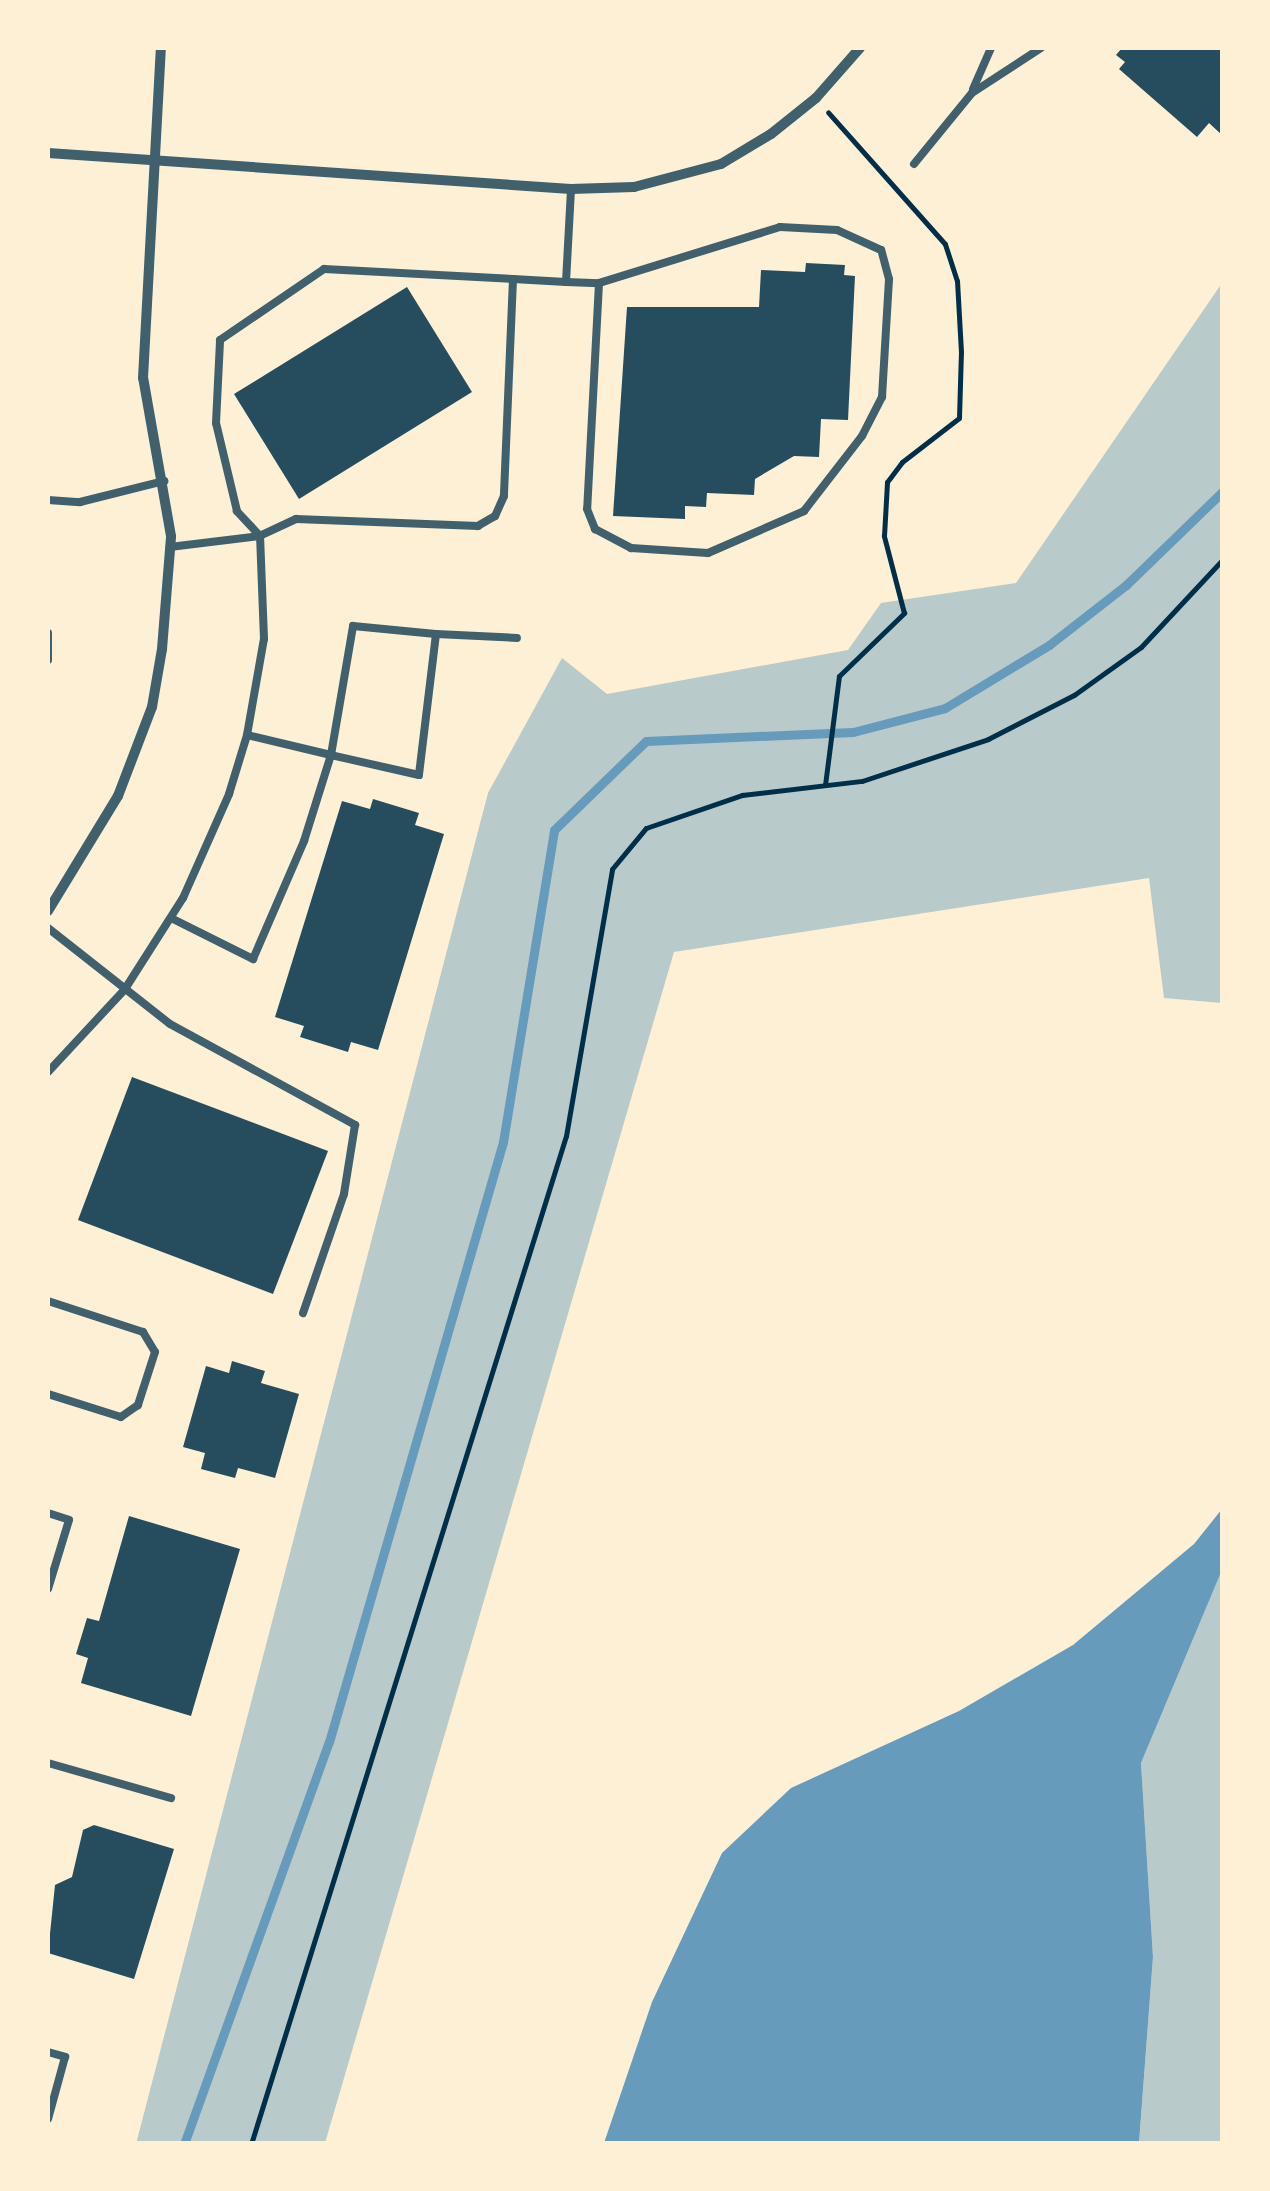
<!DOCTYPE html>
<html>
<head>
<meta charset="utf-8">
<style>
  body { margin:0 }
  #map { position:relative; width:1270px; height:2191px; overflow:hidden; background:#fdf0d5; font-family:Lora,serif }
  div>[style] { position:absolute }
  .green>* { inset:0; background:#b9caca }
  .water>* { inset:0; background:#669bbc }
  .stream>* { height:9px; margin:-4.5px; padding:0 4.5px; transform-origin:4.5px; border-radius:4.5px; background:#669bbc }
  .building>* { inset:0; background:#264d5e }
  .path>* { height:5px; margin:-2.5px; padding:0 2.5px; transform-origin:2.5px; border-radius:2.5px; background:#003049 }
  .service>* { height:8px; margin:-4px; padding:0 4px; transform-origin:4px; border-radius:4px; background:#3f606c }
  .minor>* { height:10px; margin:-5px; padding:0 5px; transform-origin:5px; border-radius:5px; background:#3f606c }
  span { translate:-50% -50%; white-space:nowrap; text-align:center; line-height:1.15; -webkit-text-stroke:10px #fdf0d5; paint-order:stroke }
  .frame { position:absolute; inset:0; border:50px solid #fdf0d5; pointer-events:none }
</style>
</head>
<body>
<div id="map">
  <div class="green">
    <i style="clip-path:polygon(1222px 283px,1222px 1003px,1164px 998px,1149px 878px,674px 952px,325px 2143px,136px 2144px,488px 793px,562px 658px,607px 694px,848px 650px,881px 603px,1016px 583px)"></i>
    <i style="clip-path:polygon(1222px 1570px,1222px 2143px,1139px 2144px,1153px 1957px,1141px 1763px)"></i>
  </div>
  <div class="water">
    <i style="clip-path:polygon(1222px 1509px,1222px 1570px,1141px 1763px,1153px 1957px,1139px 2143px,604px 2143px,652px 2002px,722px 1853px,791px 1788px,959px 1711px,1073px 1645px,1194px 1544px)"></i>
  </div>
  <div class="stream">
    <i style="left:184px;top:2144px;width:427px;rotate:-70.2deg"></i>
    <i style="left:329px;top:1742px;width:625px;rotate:-73.83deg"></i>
    <i style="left:503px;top:1142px;width:316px;rotate:-80.7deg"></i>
    <i style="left:554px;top:830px;width:128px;rotate:-44.1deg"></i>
    <i style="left:646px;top:741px;width:207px;rotate:-2.5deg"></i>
    <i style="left:853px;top:732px;width:95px;rotate:-14.6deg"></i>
    <i style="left:945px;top:708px;width:122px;rotate:-31.2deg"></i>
    <i style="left:1049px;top:645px;width:98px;rotate:-37.9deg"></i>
    <i style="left:1126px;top:585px;width:134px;rotate:-44.1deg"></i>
  </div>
  <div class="building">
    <i style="clip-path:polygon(1122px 48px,1222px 48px,1222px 135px,1209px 123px,1197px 137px,1119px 69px,1125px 62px,1116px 55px)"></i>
    <i style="clip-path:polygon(806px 263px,845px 265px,844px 275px,855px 276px,848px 420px,821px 419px,819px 457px,794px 456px,755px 479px,754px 495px,707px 493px,706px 507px,685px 506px,685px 519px,613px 516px,627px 307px,759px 307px,761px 270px,805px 272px)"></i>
    <i style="clip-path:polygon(407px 287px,472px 392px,299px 499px,234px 394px)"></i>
    <i style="clip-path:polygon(373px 799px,419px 813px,415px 825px,444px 834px,378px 1050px,351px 1042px,348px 1052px,300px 1037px,304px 1026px,275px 1017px,342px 801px,370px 809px)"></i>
    <i style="clip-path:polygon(132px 1077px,328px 1151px,273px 1294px,78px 1220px)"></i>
    <i style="clip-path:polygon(232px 1361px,265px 1371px,261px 1383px,299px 1394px,275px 1478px,238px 1468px,235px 1478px,201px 1469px,205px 1453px,183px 1447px,206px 1366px,229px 1373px)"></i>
    <i style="clip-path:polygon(129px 1516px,240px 1549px,191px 1716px,81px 1683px,88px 1658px,76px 1654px,87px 1618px,99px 1621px)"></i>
    <i style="clip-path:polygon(94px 1825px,174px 1849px,134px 1979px,48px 1953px,55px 1885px,72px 1877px,83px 1830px)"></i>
  </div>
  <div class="path">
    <i style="left:825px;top:785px;width:110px;rotate:-82.7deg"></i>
    <i style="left:839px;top:676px;width:91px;rotate:-44.1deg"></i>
    <i style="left:904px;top:613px;width:80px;rotate:-104.6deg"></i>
    <i style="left:884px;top:536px;width:54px;rotate:-86.8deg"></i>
    <i style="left:887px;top:482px;width:25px;rotate:-53deg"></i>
    <i style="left:902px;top:462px;width:72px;rotate:-37.7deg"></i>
    <i style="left:959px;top:418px;width:66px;rotate:-88.3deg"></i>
    <i style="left:961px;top:352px;width:71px;rotate:-93.2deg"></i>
    <i style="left:957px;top:281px;width:39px;rotate:-108deg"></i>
    <i style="left:945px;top:244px;width:176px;rotate:-131.6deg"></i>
    <i style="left:251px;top:2144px;width:1056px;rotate:-72.65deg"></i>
    <i style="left:566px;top:1136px;width:271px;rotate:-80.2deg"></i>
    <i style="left:612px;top:869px;width:53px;rotate:-50.3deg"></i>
    <i style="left:646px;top:828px;width:102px;rotate:-19deg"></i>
    <i style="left:742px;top:795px;width:121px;rotate:-6.7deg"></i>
    <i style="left:862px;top:781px;width:133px;rotate:-18.4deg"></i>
    <i style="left:988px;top:739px;width:97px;rotate:-27.1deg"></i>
    <i style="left:1074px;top:695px;width:82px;rotate:-35.6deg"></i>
    <i style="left:1141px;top:647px;width:119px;rotate:-47deg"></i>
  </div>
  <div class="service">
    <i style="left:973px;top:89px;width:45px;rotate:-66.3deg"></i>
    <i style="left:914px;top:164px;width:92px;rotate:-50.8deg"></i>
    <i style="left:972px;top:93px;width:82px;rotate:-33.1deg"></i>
    <i style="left:324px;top:269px;width:189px;rotate:3deg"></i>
    <i style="left:513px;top:279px;width:217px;rotate:92.4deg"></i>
    <i style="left:504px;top:496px;width:22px;rotate:114deg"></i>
    <i style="left:495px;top:516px;width:20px;rotate:150deg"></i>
    <i style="left:478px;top:526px;width:182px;rotate:-177.8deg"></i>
    <i style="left:296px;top:519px;width:40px;rotate:155deg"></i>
    <i style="left:260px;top:536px;width:34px;rotate:-133deg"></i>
    <i style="left:237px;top:511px;width:90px;rotate:-103.4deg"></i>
    <i style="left:216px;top:423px;width:83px;rotate:-87.2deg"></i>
    <i style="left:220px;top:340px;width:126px;rotate:-34.3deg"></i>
    <i style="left:513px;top:279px;width:53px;rotate:3.2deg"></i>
    <i style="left:566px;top:282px;width:93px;rotate:-86.9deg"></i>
    <i style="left:566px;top:282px;width:33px;rotate:2deg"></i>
    <i style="left:599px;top:283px;width:226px;rotate:93deg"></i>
    <i style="left:587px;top:509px;width:22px;rotate:68deg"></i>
    <i style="left:595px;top:529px;width:41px;rotate:27.8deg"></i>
    <i style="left:631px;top:548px;width:77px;rotate:3.7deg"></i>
    <i style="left:708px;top:553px;width:105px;rotate:-23.6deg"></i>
    <i style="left:804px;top:511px;width:95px;rotate:-52.3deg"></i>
    <i style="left:862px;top:436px;width:44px;rotate:-62.9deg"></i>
    <i style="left:882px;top:397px;width:118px;rotate:-86.6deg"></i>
    <i style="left:889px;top:279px;width:30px;rotate:-105deg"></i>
    <i style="left:881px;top:250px;width:48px;rotate:-155.6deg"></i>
    <i style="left:837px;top:230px;width:57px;rotate:-177deg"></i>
    <i style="left:780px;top:227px;width:189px;rotate:162.8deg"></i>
    <i style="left:48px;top:500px;width:32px;rotate:4deg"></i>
    <i style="left:80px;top:502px;width:87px;rotate:-14deg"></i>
    <i style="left:48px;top:633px;width:27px;rotate:90deg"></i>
    <i style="left:436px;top:634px;width:81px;rotate:2.8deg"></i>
    <i style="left:171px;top:918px;width:92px;rotate:26.6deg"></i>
    <i style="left:253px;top:959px;width:129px;rotate:-66.6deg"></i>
    <i style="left:304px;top:841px;width:90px;rotate:-72.6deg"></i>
    <i style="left:331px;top:755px;width:131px;rotate:-80.3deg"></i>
    <i style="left:353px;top:626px;width:83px;rotate:5.5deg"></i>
    <i style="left:436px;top:634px;width:142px;rotate:96.9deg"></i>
    <i style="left:419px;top:775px;width:90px;rotate:-167.2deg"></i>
    <i style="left:331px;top:755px;width:86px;rotate:-166.6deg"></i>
    <i style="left:48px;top:928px;width:155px;rotate:38.2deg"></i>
    <i style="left:170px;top:1024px;width:211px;rotate:28.6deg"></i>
    <i style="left:355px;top:1125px;width:70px;rotate:99.1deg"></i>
    <i style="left:344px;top:1194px;width:126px;rotate:109deg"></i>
    <i style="left:48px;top:1072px;width:113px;rotate:-47.1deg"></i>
    <i style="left:125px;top:989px;width:108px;rotate:-57.5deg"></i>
    <i style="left:183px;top:898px;width:114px;rotate:-66.1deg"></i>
    <i style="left:229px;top:794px;width:62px;rotate:-73deg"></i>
    <i style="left:247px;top:735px;width:97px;rotate:-80deg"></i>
    <i style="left:264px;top:639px;width:103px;rotate:-92.2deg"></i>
    <i style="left:260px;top:536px;width:91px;rotate:173deg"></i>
    <i style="left:48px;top:1301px;width:100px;rotate:18.1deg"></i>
    <i style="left:143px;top:1332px;width:23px;rotate:59deg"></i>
    <i style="left:155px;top:1352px;width:56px;rotate:107.8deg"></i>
    <i style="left:138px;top:1405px;width:21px;rotate:145deg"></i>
    <i style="left:121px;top:1417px;width:77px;rotate:-162.5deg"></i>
    <i style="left:48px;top:1513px;width:22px;rotate:18deg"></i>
    <i style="left:69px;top:1520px;width:72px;rotate:106.9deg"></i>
    <i style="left:48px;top:1763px;width:128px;rotate:15.9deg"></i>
    <i style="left:48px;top:2052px;width:18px;rotate:16deg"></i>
    <i style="left:65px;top:2057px;width:64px;rotate:105.3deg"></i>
  </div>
  <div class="minor">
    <i style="left:48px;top:153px;width:524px;rotate:3.94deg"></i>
    <i style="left:571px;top:189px;width:63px;rotate:-1.8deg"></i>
    <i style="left:634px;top:187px;width:90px;rotate:-14.8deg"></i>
    <i style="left:721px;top:164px;width:58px;rotate:-31deg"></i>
    <i style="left:771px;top:134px;width:58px;rotate:-38.7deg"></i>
    <i style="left:816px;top:98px;width:67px;rotate:-48.7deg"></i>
    <i style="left:48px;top:911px;width:135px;rotate:-58.7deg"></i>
    <i style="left:118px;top:796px;width:95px;rotate:-69.1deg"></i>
    <i style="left:152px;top:707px;width:59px;rotate:-80.2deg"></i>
    <i style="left:162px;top:649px;width:113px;rotate:-85.4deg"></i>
    <i style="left:171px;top:536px;width:160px;rotate:-100deg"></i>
    <i style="left:143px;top:378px;width:330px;rotate:-86.9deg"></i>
  </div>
  <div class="frame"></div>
</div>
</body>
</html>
